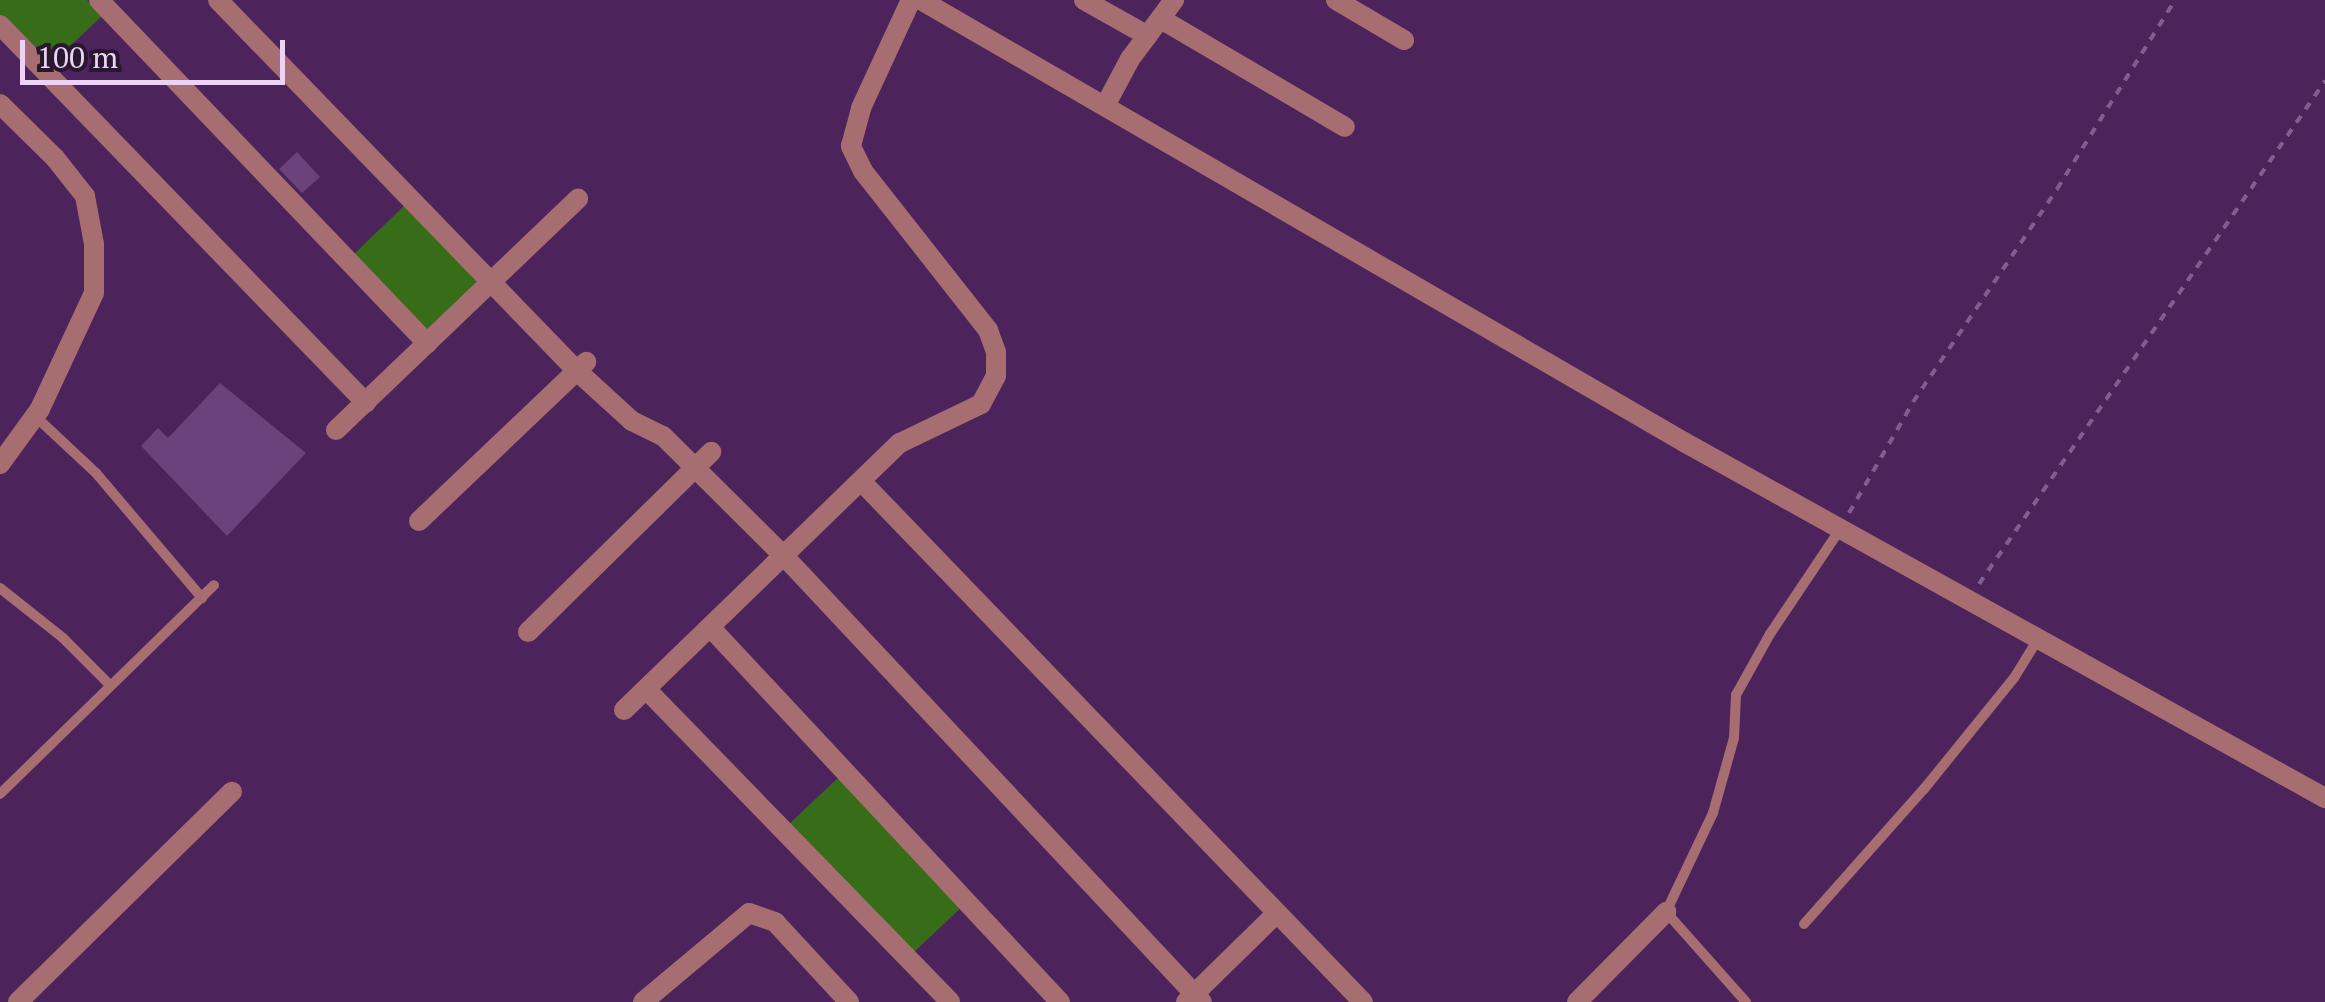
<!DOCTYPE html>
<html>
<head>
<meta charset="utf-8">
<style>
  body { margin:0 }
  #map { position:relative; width:2325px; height:1002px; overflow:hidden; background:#4d235c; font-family:"PT Serif",serif }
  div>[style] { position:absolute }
  .green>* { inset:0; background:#376c18 }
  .building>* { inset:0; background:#6c417c }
  .path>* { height:4px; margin-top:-2px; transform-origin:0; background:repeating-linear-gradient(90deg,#825d8f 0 8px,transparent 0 16px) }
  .lane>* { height:10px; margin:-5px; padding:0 5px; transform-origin:5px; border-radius:5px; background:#a66e70 }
  .street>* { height:20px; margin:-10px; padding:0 10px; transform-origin:10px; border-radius:10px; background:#a66e70 }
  span { translate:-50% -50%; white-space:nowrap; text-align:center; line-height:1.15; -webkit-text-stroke:9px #291730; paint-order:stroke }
  .scale { position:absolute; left:20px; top:40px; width:265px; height:45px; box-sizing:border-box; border:5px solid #ecd3f5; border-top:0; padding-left:12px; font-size:30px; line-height:35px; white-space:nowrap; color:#ecd3f5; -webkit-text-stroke:8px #291730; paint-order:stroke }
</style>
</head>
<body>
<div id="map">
  <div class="green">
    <i style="clip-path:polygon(0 0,87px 0,102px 16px,49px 66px,0 15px)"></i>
    <i style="clip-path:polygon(407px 203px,482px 280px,428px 333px,352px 256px)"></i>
    <i style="clip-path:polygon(841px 775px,964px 905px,913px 953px,788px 825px)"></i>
  </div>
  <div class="building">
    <i style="clip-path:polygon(297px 152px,320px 177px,302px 193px,279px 169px)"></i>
    <i style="clip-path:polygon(220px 383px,306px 453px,227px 536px,141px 446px,158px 428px,168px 438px)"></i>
  </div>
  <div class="path">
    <i style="left:1849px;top:513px;width:128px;rotate:-60deg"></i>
    <i style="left:1913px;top:402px;width:257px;rotate:-55.9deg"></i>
    <i style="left:2057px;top:189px;width:223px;rotate:-58deg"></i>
    <i style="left:1979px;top:584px;width:611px;rotate:-55.48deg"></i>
  </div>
  <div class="lane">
    <i style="left:35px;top:416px;width:83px;rotate:43.1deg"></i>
    <i style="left:96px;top:473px;width:164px;rotate:49.7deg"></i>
    <i style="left:0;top:588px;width:80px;rotate:38.4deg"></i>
    <i style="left:63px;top:638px;width:66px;rotate:45deg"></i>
    <i style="left:0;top:794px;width:299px;rotate:-44.3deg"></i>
    <i style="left:1804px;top:924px;width:181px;rotate:-48.4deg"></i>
    <i style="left:1924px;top:789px;width:143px;rotate:-51deg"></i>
    <i style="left:2014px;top:678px;width:46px;rotate:-58.4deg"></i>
    <i style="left:1746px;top:1002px;width:120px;rotate:-131.6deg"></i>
    <i style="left:1666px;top:912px;width:110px;rotate:-64.6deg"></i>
    <i style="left:1713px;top:813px;width:78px;rotate:-74.4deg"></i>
    <i style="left:1734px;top:738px;width:43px;rotate:-87.3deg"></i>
    <i style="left:1736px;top:695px;width:70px;rotate:-60.9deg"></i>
    <i style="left:1770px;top:634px;width:128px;rotate:-56.2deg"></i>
  </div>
  <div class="street">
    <i style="left:99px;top:0;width:475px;rotate:46.3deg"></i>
    <i style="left:218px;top:0;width:516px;rotate:45.94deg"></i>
    <i style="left:577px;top:371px;width:74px;rotate:42.3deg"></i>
    <i style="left:632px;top:421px;width:34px;rotate:26deg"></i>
    <i style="left:663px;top:436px;width:170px;rotate:44.8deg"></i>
    <i style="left:784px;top:556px;width:611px;rotate:46.86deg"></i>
    <i style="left:921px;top:0;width:882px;rotate:30.08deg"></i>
    <i style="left:1684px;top:442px;width:733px;rotate:29.05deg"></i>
    <i style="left:1084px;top:0;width:73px;rotate:29.4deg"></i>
    <i style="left:1336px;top:0;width:79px;rotate:30.5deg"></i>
    <i style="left:1161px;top:19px;width:213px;rotate:30.4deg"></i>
    <i style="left:0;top:25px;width:526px;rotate:45.92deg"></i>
    <i style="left:0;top:104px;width:77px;rotate:44.5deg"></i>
    <i style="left:55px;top:158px;width:48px;rotate:51.7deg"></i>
    <i style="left:85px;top:196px;width:49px;rotate:79.4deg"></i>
    <i style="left:94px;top:244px;width:49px;rotate:90deg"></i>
    <i style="left:94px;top:293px;width:128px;rotate:115deg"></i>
    <i style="left:40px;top:409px;width:68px;rotate:126deg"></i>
    <i style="left:1105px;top:106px;width:53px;rotate:-62deg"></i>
    <i style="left:1130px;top:59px;width:74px;rotate:-53.3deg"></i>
    <i style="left:336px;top:430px;width:335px;rotate:-43.7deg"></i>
    <i style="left:862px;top:482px;width:722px;rotate:46.07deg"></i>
    <i style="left:419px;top:521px;width:231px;rotate:-43.6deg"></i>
    <i style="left:710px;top:627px;width:513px;rotate:46.97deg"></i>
    <i style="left:528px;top:632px;width:257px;rotate:-44.5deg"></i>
    <i style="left:646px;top:689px;width:436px;rotate:45.8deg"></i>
    <i style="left:624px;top:710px;width:384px;rotate:-44.1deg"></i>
    <i style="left:900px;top:443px;width:90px;rotate:-25.7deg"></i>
    <i style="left:981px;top:404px;width:32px;rotate:-62deg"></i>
    <i style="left:996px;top:376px;width:24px;rotate:-90deg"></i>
    <i style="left:996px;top:352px;width:23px;rotate:-110deg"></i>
    <i style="left:988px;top:330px;width:202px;rotate:-128.2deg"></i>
    <i style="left:863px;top:171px;width:28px;rotate:-116deg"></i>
    <i style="left:851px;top:146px;width:39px;rotate:-75deg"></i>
    <i style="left:861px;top:108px;width:119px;rotate:-65.2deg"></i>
    <i style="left:18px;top:1002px;width:300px;rotate:-44.5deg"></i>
    <i style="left:643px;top:1002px;width:138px;rotate:-40deg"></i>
    <i style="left:749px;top:913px;width:28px;rotate:19deg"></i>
    <i style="left:775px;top:922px;width:109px;rotate:47.2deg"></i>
    <i style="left:1186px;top:1002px;width:126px;rotate:-44.4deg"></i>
    <i style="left:1577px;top:1002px;width:127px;rotate:-45.3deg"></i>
  </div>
  <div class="scale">100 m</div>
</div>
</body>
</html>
